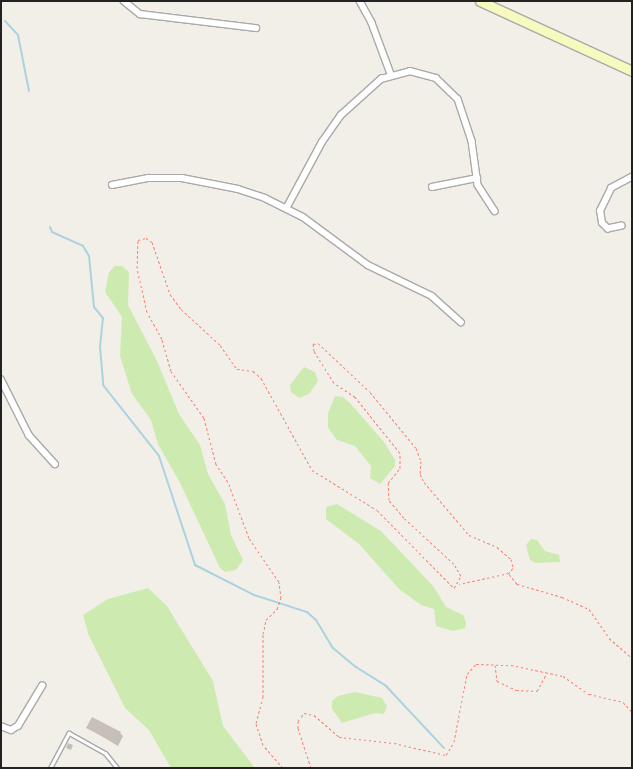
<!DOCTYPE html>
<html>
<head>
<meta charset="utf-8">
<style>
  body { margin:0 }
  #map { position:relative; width:633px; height:769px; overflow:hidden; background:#f2efe9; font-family:"Roboto Condensed",sans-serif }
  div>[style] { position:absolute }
  .grass>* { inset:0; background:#cdebb0 }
  .shadow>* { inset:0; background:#0003 }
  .stream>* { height:2px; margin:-1px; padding:0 1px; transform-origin:1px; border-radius:1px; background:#aad3df }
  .building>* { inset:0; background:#c7bfb8 }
  .path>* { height:1px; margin-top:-0.5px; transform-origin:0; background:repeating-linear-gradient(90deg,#fa8072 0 2.5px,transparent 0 5px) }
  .roads { filter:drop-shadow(1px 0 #a9a9a9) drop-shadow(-1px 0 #a9a9a9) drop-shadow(0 1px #a9a9a9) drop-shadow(0 -1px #a9a9a9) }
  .lane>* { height:3px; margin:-1.5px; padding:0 1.5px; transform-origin:1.5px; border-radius:1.5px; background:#fff }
  .street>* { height:5.5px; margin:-2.75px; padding:0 2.75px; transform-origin:2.75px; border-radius:2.75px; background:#fff }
  .secondary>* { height:9px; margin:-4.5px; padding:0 4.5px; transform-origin:4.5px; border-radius:4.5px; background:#f7fabf }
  span { translate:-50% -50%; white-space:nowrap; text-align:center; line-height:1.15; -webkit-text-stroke:5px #fff; paint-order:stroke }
  .frame { position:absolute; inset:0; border:2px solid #222; pointer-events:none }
</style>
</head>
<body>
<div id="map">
  <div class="grass">
    <i style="clip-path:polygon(115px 266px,122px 266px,129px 272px,128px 305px,157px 361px,179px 414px,200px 445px,208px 474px,225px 504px,231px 535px,243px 560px,236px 570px,225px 572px,220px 568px,180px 483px,158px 444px,151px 420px,132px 394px,120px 356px,122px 317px,105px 292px,109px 272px)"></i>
    <i style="clip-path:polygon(304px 367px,315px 372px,318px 381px,309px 394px,299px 398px,291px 392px,290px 385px)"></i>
    <i style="clip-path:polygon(335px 396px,343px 397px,350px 403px,384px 442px,395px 460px,395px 466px,380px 484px,370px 478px,371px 466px,355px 446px,337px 440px,328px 428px,328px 413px)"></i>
    <i style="clip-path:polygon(337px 504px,381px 531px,434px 587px,446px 607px,463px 615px,466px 622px,465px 628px,453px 631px,436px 626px,434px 609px,421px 605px,399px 589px,359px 544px,326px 519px,326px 507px)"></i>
    <i style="clip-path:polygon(531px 539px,537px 540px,545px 551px,559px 555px,560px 562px,536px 563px,530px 560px,526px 545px)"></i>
    <i style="clip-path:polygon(148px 588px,167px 606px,213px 681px,223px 726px,255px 768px,171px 768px,149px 730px,125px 708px,89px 636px,83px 615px,108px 599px)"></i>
    <i style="clip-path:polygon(355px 692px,382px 698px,387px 706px,384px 714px,375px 713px,342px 723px,332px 709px,332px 701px,338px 696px)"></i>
  </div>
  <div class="shadow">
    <i style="clip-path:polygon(88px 728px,120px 733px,123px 736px,118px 746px)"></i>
    <i style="clip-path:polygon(68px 743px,73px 745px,71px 750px,66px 748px)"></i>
  </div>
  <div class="stream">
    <i style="left:5px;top:21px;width:19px;rotate:47deg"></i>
    <i style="left:18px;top:35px;width:57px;rotate:78.9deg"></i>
    <i style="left:50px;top:227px;width:5px;rotate:68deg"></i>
    <i style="left:52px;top:232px;width:34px;rotate:24deg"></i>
    <i style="left:83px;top:246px;width:12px;rotate:59deg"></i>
    <i style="left:89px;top:256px;width:51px;rotate:84.4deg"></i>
    <i style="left:94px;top:307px;width:14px;rotate:51deg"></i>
    <i style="left:103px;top:318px;width:29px;rotate:96deg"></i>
    <i style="left:100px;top:347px;width:38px;rotate:85deg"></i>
    <i style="left:103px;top:385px;width:90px;rotate:51.7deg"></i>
    <i style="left:159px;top:456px;width:115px;rotate:71.7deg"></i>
    <i style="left:195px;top:565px;width:66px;rotate:27deg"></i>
    <i style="left:254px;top:595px;width:56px;rotate:17.8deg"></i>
    <i style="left:307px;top:612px;width:12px;rotate:42deg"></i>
    <i style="left:316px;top:620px;width:33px;rotate:59deg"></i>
    <i style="left:333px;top:648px;width:30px;rotate:40deg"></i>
    <i style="left:356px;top:667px;width:36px;rotate:32deg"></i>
    <i style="left:386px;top:686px;width:85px;rotate:46.9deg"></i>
  </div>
  <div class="building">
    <i style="clip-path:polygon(92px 717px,121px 732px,115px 743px,86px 728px)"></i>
  </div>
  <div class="path">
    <i style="left:509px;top:574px;width:13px;rotate:51deg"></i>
    <i style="left:517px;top:584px;width:47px;rotate:16.1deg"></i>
    <i style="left:562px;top:597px;width:30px;rotate:24deg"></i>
    <i style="left:589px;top:609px;width:35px;rotate:55deg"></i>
    <i style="left:609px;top:638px;width:30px;rotate:41deg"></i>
    <i style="left:495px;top:665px;width:16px;rotate:83deg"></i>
    <i style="left:497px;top:681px;width:21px;rotate:25deg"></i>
    <i style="left:516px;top:690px;width:21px;rotate:3deg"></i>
    <i style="left:537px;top:691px;width:18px;rotate:-61deg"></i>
    <i style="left:283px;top:768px;width:30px;rotate:-131deg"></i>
    <i style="left:263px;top:745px;width:23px;rotate:-108deg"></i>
    <i style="left:256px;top:723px;width:27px;rotate:-75deg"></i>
    <i style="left:263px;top:697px;width:63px;rotate:-90deg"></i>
    <i style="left:263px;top:634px;width:14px;rotate:-78deg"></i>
    <i style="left:266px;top:620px;width:16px;rotate:-45deg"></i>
    <i style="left:277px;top:609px;width:12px;rotate:-70deg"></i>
    <i style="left:281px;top:598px;width:16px;rotate:-97deg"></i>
    <i style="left:279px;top:582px;width:53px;rotate:-124.3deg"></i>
    <i style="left:249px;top:538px;width:60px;rotate:-110.6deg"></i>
    <i style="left:228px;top:482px;width:22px;rotate:-124deg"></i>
    <i style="left:216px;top:464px;width:48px;rotate:-104.6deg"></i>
    <i style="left:204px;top:418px;width:57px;rotate:-125.1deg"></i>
    <i style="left:171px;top:371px;width:33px;rotate:-106deg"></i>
    <i style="left:162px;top:339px;width:31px;rotate:-119deg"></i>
    <i style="left:147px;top:312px;width:45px;rotate:-102.8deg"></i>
    <i style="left:137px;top:268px;width:28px;rotate:-88deg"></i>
    <i style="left:138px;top:240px;width:8px;rotate:-14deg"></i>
    <i style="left:146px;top:238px;width:7px;rotate:34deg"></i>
    <i style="left:152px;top:242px;width:55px;rotate:70.9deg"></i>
    <i style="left:170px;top:294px;width:19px;rotate:54deg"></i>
    <i style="left:181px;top:309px;width:53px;rotate:42.7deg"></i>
    <i style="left:220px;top:345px;width:29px;rotate:55deg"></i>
    <i style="left:237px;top:369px;width:16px;rotate:7deg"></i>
    <i style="left:253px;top:371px;width:11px;rotate:41deg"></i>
    <i style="left:261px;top:378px;width:105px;rotate:61deg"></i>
    <i style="left:312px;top:470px;width:76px;rotate:31.6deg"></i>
    <i style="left:377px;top:510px;width:110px;rotate:45.4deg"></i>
    <i style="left:454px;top:588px;width:14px;rotate:-60deg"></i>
    <i style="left:461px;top:576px;width:14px;rotate:-120deg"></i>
    <i style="left:454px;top:564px;width:68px;rotate:-137.4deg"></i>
    <i style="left:404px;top:518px;width:23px;rotate:-130deg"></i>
    <i style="left:389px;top:500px;width:17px;rotate:-93deg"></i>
    <i style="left:388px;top:483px;width:19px;rotate:-51deg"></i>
    <i style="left:400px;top:468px;width:15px;rotate:-90deg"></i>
    <i style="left:400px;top:453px;width:72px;rotate:-128.8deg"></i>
    <i style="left:355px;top:397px;width:25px;rotate:-146deg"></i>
    <i style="left:334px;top:383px;width:38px;rotate:-122deg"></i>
    <i style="left:314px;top:351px;width:7px;rotate:-98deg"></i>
    <i style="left:313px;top:344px;width:5px;rotate:-11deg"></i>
    <i style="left:318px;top:343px;width:71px;rotate:43.3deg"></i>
    <i style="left:370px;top:392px;width:72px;rotate:50.6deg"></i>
    <i style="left:416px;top:448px;width:14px;rotate:69deg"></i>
    <i style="left:421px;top:461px;width:13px;rotate:94deg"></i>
    <i style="left:420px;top:474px;width:9px;rotate:63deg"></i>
    <i style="left:424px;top:482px;width:70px;rotate:49.7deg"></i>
    <i style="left:469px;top:535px;width:30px;rotate:23deg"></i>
    <i style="left:497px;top:547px;width:18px;rotate:41deg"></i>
    <i style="left:511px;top:559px;width:9px;rotate:77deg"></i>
    <i style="left:513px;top:568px;width:6px;rotate:129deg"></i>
    <i style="left:509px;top:573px;width:51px;rotate:167.6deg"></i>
    <i style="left:311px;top:768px;width:42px;rotate:-108deg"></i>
    <i style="left:298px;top:728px;width:7px;rotate:-90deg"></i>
    <i style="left:298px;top:721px;width:10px;rotate:-53deg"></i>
    <i style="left:304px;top:713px;width:10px;rotate:11deg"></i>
    <i style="left:314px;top:715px;width:33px;rotate:41deg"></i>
    <i style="left:339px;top:737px;width:55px;rotate:6.2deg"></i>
    <i style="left:394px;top:743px;width:53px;rotate:13deg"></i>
    <i style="left:446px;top:755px;width:15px;rotate:-58deg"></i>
    <i style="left:454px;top:742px;width:69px;rotate:-79.2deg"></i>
    <i style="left:467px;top:674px;width:13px;rotate:-48deg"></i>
    <i style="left:476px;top:664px;width:35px;rotate:2deg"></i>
    <i style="left:511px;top:665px;width:53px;rotate:11.9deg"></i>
    <i style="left:563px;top:676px;width:32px;rotate:35deg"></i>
    <i style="left:589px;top:694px;width:35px;rotate:13deg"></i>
    <i style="left:623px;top:702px;width:13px;rotate:48deg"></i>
  </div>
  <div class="roads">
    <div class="lane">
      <i style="left:50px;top:768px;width:40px;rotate:-62deg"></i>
      <i style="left:69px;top:733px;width:41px;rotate:29.1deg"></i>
      <i style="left:105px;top:753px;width:19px;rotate:51deg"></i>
    </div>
    <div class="street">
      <i style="left:124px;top:1px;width:21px;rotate:39deg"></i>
      <i style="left:140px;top:14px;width:117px;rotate:6.9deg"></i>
      <i style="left:360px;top:1px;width:25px;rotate:61deg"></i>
      <i style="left:372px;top:23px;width:54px;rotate:69.6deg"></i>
      <i style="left:112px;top:185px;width:37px;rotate:-11deg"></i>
      <i style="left:148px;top:178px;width:34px"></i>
      <i style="left:182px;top:178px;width:57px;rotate:11.1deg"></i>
      <i style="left:238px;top:189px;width:28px;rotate:18deg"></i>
      <i style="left:265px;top:198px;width:42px;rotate:26.6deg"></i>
      <i style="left:303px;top:217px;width:81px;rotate:36.4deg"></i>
      <i style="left:368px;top:265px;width:71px;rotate:25.8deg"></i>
      <i style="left:432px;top:296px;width:39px;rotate:42deg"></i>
      <i style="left:432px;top:187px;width:46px;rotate:-11.3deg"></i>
      <i style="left:287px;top:207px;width:74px;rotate:-61.7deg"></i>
      <i style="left:322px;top:142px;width:33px;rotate:-55deg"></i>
      <i style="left:341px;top:115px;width:54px;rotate:-42deg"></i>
      <i style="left:381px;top:79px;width:30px;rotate:-15deg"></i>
      <i style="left:410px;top:71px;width:27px;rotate:15deg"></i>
      <i style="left:436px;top:78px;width:30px;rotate:44deg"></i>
      <i style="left:458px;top:99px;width:44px;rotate:71.6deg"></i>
      <i style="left:472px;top:141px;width:44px;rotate:82.2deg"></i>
      <i style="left:478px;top:185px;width:31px;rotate:57deg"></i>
      <i style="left:622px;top:226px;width:14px;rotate:168deg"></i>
      <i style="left:608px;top:229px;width:8px;rotate:-135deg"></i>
      <i style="left:602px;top:223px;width:12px;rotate:-99deg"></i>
      <i style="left:600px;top:211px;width:25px;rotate:-64deg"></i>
      <i style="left:611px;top:188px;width:24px;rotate:-28deg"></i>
      <i style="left:1px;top:379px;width:63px;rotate:63.4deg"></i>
      <i style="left:29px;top:435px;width:39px;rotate:48deg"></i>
      <i style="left:1px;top:726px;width:11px;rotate:22deg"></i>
      <i style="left:11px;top:730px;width:8px;rotate:-30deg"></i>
      <i style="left:18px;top:726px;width:47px;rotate:-59deg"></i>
    </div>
    <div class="secondary">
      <i style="left:480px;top:1px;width:167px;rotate:24.7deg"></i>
    </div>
  </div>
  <div class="frame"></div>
</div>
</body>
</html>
